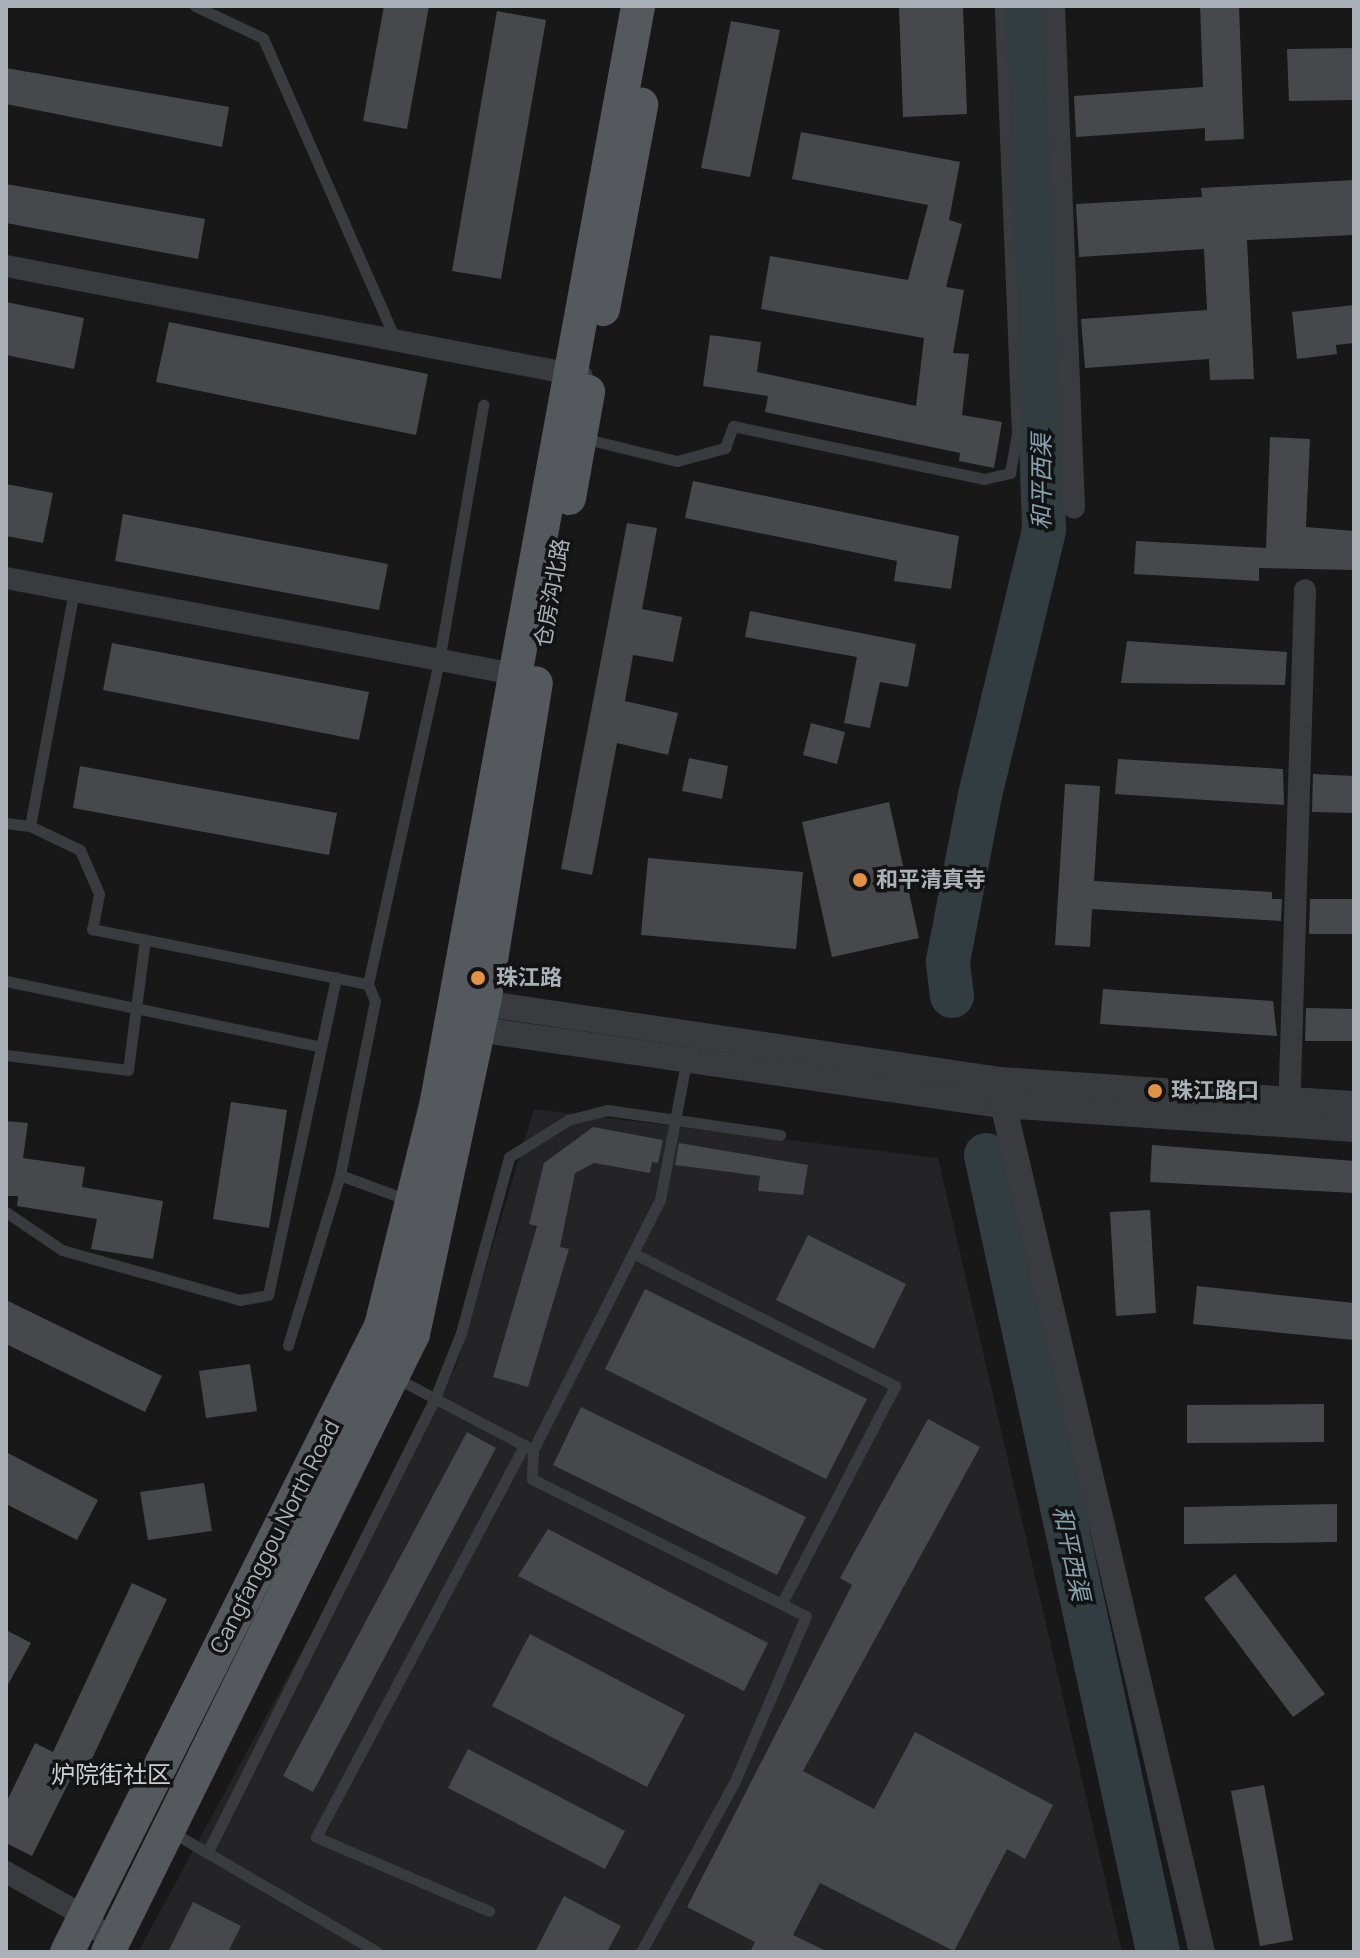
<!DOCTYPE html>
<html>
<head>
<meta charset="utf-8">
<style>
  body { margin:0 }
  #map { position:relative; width:1360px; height:1958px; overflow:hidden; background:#181819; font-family:Manrope,"Noto Sans SC",sans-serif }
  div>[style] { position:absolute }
  .built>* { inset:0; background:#242426 }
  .river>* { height:44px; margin:-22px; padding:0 22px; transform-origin:22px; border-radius:22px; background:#323d41 }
  .building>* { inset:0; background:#47484c }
  .service>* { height:11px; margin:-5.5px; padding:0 5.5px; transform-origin:5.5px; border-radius:5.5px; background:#393b3e }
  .minor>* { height:22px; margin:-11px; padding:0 11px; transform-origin:11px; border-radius:11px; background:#393b3e }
  .tertiary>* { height:26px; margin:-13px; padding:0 13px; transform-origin:13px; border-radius:13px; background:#393b3e }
  .primary>* { height:34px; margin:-17px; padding:0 17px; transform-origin:17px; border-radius:17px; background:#55585d }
  .dots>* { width:22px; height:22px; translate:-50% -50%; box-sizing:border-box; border:4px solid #131314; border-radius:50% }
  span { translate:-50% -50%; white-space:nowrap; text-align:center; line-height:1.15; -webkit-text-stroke:7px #131314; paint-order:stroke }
  .street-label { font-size:22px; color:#abb1b8 }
  .poi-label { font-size:22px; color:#abb1b8; font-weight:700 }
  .left { translate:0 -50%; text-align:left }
  .water-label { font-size:24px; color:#85a3af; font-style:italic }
  .neighbourhood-label { font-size:24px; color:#cccfd4 }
  .frame { position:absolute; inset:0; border:8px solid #abb1b8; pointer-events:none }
</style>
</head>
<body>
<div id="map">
  <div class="built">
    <i style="clip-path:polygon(534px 1109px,938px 1158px,1122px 1952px,138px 1952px,456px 1367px)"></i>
  </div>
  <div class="river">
    <i style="left:952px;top:996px;width:35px;rotate:-97deg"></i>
    <i style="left:948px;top:961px;width:169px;rotate:-79.1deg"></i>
    <i style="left:980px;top:795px;width:273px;rotate:-76.4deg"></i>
    <i style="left:1044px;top:530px;width:524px;rotate:-91.86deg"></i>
    <i style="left:986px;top:1155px;width:815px;rotate:77.82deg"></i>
  </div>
  <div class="building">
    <i style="clip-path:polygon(384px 6px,429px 6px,407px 129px,363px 121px)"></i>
    <i style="clip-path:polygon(899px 6px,963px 6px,967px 114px,903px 117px)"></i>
    <i style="clip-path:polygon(1200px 6px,1239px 6px,1244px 139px,1205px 141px,1205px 128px,1076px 137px,1074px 96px,1203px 87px)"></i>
    <i style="clip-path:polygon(497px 11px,546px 20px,501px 279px,452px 271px)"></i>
    <i style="clip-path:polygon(731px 21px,780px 30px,750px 177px,701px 168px)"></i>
    <i style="clip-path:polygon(1354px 48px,1354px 100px,1289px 101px,1287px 49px)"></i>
    <i style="clip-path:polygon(6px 68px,229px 107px,222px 147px,6px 104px)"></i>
    <i style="clip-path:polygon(801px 132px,960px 162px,949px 220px,962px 224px,946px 287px,964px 290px,953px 353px,969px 354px,962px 415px,1002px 422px,994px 468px,959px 461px,960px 453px,765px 412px,768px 396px,703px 386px,710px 335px,761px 342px,757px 372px,916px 406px,924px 338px,761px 309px,770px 256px,908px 280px,928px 205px,792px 179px)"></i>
    <i style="clip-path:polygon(1354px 180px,1354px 235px,1247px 240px,1254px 379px,1210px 380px,1209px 359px,1085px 368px,1081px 319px,1207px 310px,1204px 249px,1079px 257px,1076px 204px,1202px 197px,1201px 188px)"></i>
    <i style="clip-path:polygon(6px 184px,205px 219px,198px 259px,6px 223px)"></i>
    <i style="clip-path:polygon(6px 302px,84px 318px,74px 369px,6px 355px)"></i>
    <i style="clip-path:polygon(1354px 305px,1354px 343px,1336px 345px,1337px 354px,1297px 359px,1292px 312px)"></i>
    <i style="clip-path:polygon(169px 322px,428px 374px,416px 435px,156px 382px)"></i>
    <i style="clip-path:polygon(1270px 437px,1310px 439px,1306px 527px,1354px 531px,1354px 570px,1259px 568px,1259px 581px,1134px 574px,1136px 541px,1266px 548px)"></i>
    <i style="clip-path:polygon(693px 481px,959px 536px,951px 589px,894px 581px,897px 561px,685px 518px)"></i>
    <i style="clip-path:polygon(6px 484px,53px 493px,43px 543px,6px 536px)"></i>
    <i style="clip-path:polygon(123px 514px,388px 564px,379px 610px,115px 561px)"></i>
    <i style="clip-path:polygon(627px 523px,657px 528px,642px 609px,682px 617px,673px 662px,633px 655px,625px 701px,678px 713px,668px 755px,617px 743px,592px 875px,561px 869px)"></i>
    <i style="clip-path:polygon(750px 611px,916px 644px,908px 687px,880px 682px,870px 728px,844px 723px,857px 657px,745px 637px)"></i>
    <i style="clip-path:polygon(1127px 641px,1287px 652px,1285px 685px,1121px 683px)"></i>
    <i style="clip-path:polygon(112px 643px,369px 692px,359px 740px,103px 690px)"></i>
    <i style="clip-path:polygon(811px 723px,845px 732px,837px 764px,803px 755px)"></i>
    <i style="clip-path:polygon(689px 758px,728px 766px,722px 799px,682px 791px)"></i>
    <i style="clip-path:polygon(1118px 759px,1283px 769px,1284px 805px,1115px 794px)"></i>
    <i style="clip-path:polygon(80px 766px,337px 813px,329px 855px,73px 808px)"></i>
    <i style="clip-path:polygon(1313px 774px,1354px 776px,1354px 813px,1312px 812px)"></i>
    <i style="clip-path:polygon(1065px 784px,1100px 786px,1094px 881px,1272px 892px,1272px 899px,1282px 899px,1281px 921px,1092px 909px,1090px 947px,1055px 945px)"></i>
    <i style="clip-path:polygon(889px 802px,919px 938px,832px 957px,802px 822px)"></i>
    <i style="clip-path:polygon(648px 858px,803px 872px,796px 949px,641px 935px)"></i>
    <i style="clip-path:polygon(1310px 899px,1354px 899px,1354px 934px,1309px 934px)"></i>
    <i style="clip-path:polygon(1103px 989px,1273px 1001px,1277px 1036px,1100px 1024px)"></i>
    <i style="clip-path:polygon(1306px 1008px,1354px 1009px,1354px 1041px,1305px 1041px)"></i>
    <i style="clip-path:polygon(231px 1102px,287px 1110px,269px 1228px,213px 1219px)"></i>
    <i style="clip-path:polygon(6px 1121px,28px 1123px,23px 1158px,85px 1167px,82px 1187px,163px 1201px,153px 1259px,91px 1249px,97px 1219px,17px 1206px,18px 1196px,6px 1196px)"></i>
    <i style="clip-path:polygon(593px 1127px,663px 1140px,658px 1163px,652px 1162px,650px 1173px,594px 1163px,575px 1173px,560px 1247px,569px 1249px,528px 1387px,493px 1377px,537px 1226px,529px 1224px,544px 1163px)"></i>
    <i style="clip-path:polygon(679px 1143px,808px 1165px,803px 1195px,758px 1191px,760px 1176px,675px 1165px)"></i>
    <i style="clip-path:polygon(1152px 1145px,1354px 1161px,1354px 1193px,1150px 1182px)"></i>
    <i style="clip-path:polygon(1150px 1210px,1156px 1313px,1116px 1316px,1110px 1212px)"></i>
    <i style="clip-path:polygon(808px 1235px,906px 1284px,874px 1349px,776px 1300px)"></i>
    <i style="clip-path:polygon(1197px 1286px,1354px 1303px,1354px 1340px,1193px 1324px)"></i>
    <i style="clip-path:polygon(645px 1289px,867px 1399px,826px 1479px,605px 1369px)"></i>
    <i style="clip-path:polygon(6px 1300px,162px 1376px,145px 1412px,6px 1344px)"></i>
    <i style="clip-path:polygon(250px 1364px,257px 1411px,206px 1418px,199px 1371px)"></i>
    <i style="clip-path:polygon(1324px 1404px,1324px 1442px,1187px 1443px,1187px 1405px)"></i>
    <i style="clip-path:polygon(581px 1407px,806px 1517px,777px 1575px,553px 1465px)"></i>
    <i style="clip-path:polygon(928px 1419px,980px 1447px,803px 1771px,874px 1809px,915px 1732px,1053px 1805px,1025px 1859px,1007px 1849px,954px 1951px,820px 1883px,793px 1935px,828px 1952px,750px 1952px,755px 1942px,687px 1907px,852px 1585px,840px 1578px)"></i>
    <i style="clip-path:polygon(467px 1432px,496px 1448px,313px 1792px,283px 1776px)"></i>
    <i style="clip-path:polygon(6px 1452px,98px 1500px,77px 1540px,6px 1504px)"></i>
    <i style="clip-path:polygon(204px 1483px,212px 1531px,148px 1540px,140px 1492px)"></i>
    <i style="clip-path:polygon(1337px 1504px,1337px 1542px,1184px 1544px,1184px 1507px)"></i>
    <i style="clip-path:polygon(548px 1529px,768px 1643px,744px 1691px,518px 1576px)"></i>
    <i style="clip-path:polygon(1235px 1574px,1325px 1694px,1293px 1717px,1204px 1598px)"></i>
    <i style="clip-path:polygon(132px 1583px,167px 1599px,89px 1765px,80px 1760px,32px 1856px,6px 1843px,6px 1803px,35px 1743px,53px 1752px)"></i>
    <i style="clip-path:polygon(6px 1630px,31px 1643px,6px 1688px)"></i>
    <i style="clip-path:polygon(530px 1634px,685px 1715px,647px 1787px,492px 1706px)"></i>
    <i style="clip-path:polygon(468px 1749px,625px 1831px,605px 1869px,448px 1788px)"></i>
    <i style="clip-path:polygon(1264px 1785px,1293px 1940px,1260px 1946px,1231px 1791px)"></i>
    <i style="clip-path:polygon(564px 1896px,621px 1926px,607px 1952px,535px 1952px)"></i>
    <i style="clip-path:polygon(193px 1902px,241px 1926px,228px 1952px,168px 1952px)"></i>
  </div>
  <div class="service">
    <i style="left:195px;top:6px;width:75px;rotate:25.2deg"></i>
    <i style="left:263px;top:38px;width:329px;rotate:66.3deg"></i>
    <i style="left:582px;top:438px;width:98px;rotate:13.6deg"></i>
    <i style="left:677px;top:461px;width:50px;rotate:-15.2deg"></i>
    <i style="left:725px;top:448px;width:23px;rotate:-70deg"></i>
    <i style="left:733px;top:426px;width:257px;rotate:11.9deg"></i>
    <i style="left:984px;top:479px;width:27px;rotate:-13deg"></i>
    <i style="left:1010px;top:473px;width:39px;rotate:-80deg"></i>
    <i style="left:1017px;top:435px;width:429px;rotate:-92.3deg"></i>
    <i style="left:6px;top:823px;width:24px;rotate:7deg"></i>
    <i style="left:30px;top:826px;width:239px;rotate:-79.4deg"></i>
    <i style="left:30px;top:826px;width:55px;rotate:25.6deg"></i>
    <i style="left:80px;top:850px;width:48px;rotate:66.6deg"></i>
    <i style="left:99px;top:894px;width:36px;rotate:101deg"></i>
    <i style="left:92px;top:929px;width:281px;rotate:11.3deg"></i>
    <i style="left:368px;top:984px;width:18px;rotate:68deg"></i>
    <i style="left:375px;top:1001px;width:177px;rotate:101.4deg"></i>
    <i style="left:340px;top:1175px;width:178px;rotate:107deg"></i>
    <i style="left:6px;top:981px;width:322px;rotate:11.8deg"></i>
    <i style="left:368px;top:984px;width:331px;rotate:-77.6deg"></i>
    <i style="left:439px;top:661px;width:260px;rotate:-80.2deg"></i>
    <i style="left:6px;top:1055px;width:123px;rotate:7deg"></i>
    <i style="left:128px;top:1070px;width:132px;rotate:-82.6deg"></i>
    <i style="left:340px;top:1175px;width:72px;rotate:20.2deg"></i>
    <i style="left:6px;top:1212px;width:68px;rotate:34.2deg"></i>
    <i style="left:62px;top:1250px;width:185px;rotate:15.7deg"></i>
    <i style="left:240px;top:1300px;width:28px;rotate:-10deg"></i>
    <i style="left:268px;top:1295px;width:325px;rotate:-77.9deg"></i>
    <i style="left:635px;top:1254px;width:292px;rotate:26.9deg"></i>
    <i style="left:895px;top:1386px;width:245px;rotate:117.5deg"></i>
    <i style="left:396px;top:1378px;width:155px;rotate:27.7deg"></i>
    <i style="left:533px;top:1450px;width:280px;rotate:-63.1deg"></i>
    <i style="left:660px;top:1200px;width:140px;rotate:-79.3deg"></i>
    <i style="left:533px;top:1450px;width:29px;rotate:92deg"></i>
    <i style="left:532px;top:1479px;width:306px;rotate:26.6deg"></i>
    <i style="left:806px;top:1616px;width:180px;rotate:113.3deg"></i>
    <i style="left:735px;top:1781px;width:195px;rotate:118.8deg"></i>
    <i style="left:172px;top:1832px;width:238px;rotate:30.3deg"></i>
    <i style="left:207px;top:1853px;width:509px;rotate:-63.38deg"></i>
    <i style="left:435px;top:1398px;width:70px;rotate:-68.2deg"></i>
    <i style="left:461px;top:1333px;width:182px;rotate:-74.7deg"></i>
    <i style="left:509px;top:1157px;width:70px;rotate:-32.1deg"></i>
    <i style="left:568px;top:1120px;width:40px;rotate:-14.4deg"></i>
    <i style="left:607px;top:1110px;width:175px;rotate:8.2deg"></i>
    <i style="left:489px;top:1911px;width:188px;rotate:-156.8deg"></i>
    <i style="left:316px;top:1837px;width:444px;rotate:-62deg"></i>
  </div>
  <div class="minor">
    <i style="left:1054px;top:6px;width:502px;rotate:87.72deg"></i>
    <i style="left:6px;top:266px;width:586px;rotate:10.81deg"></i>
    <i style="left:6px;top:578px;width:517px;rotate:10.7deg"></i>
    <i style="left:1289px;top:1115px;width:525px;rotate:-88.25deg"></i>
    <i style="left:6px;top:1872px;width:90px;rotate:29.4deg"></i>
    <i style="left:84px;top:1916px;width:39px;rotate:44deg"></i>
  </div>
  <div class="tertiary">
    <i style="left:468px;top:1001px;width:538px;rotate:8.45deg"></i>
    <i style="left:1000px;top:1080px;width:355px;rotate:3.9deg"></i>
    <i style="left:462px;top:1027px;width:545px;rotate:8.23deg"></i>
    <i style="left:1001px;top:1105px;width:354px;rotate:3.9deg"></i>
    <i style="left:1000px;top:1091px;width:884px;rotate:76.8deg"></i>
  </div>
  <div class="primary">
    <i style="left:603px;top:309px;width:208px;rotate:-79.4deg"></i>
    <i style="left:569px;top:498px;width:108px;rotate:-79.8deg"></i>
    <i style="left:67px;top:1952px;width:700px;rotate:-63.36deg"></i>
    <i style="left:381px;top:1326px;width:227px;rotate:-76deg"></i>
    <i style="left:436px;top:1106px;width:1118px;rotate:-79.59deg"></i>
    <i style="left:108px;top:1952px;width:689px;rotate:-63.73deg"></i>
    <i style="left:413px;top:1334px;width:339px;rotate:-77.9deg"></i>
    <i style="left:484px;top:1003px;width:324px;rotate:-80.8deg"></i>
  </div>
  <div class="dots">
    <i style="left:860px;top:880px;background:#e19247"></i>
    <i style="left:478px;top:978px;background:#e19247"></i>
    <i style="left:1155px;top:1091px;background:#e19247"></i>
  </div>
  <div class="street-label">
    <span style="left:552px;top:593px;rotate:-80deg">仓房沟北路</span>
    <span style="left:275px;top:1537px;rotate:-63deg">Cangfanggou North Road</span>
  </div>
  <div class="poi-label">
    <span class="left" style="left:876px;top:880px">和平清真寺</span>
    <span class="left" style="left:496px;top:978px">珠江路</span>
    <span class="left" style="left:1171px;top:1091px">珠江路口</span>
  </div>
  <div class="water-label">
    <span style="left:1041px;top:482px;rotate:-90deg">和平西渠</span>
    <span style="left:1072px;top:1553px;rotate:78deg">和平西渠</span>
  </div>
  <div class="neighbourhood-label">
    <span style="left:111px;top:1774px">炉院街社区</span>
  </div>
  <div class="frame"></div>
</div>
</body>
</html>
